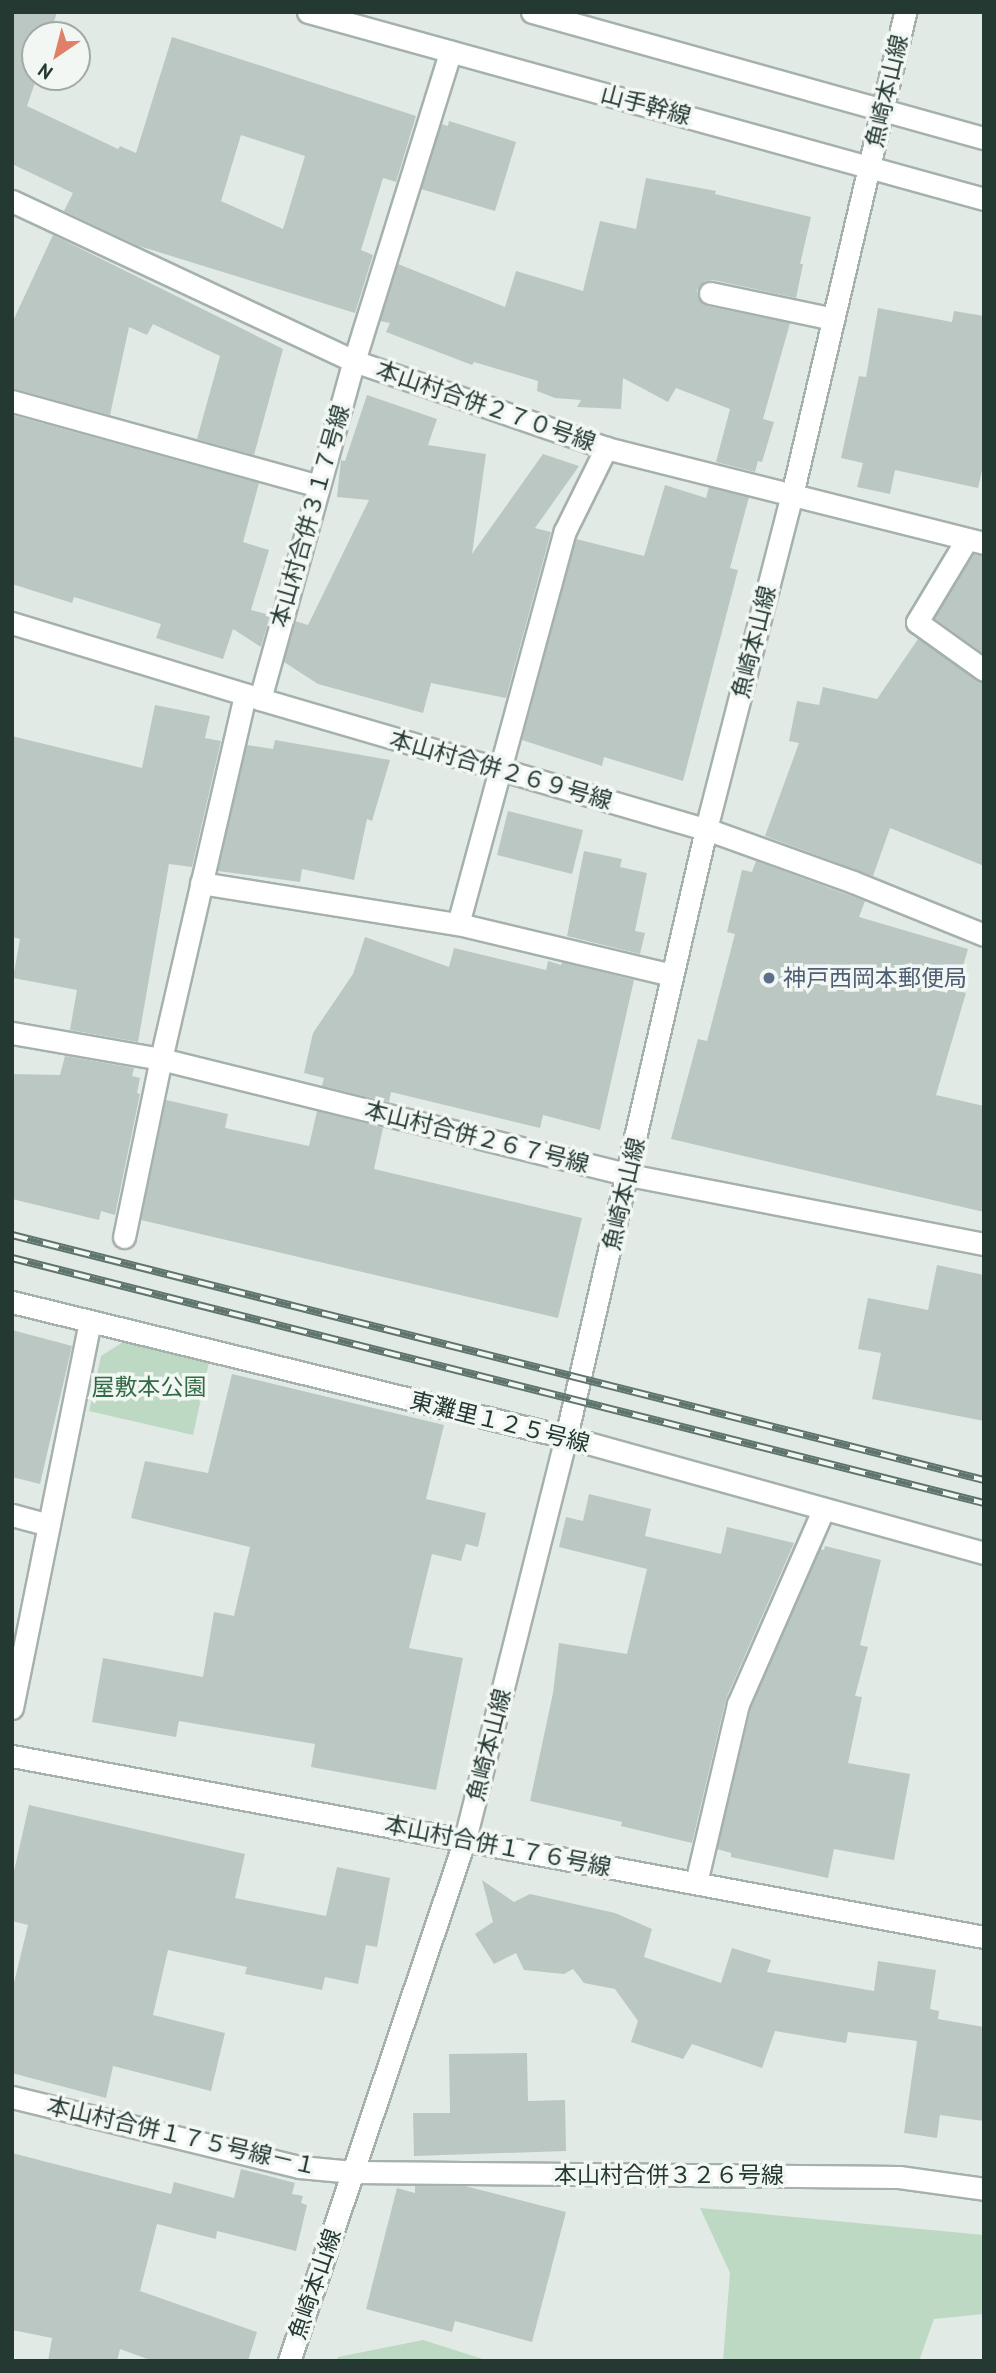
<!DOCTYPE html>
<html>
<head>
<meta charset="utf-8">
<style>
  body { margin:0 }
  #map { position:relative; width:996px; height:2373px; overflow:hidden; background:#e2eae6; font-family:"PT Sans","Noto Sans JP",sans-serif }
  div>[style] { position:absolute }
  .green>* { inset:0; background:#bdd9c3 }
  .building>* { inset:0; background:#bbc7c2 }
  .roads { filter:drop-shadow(2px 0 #a5b1ac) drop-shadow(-2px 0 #a5b1ac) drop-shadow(0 2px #a5b1ac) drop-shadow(0 -2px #a5b1ac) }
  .minor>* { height:21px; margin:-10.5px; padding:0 10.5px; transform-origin:10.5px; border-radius:10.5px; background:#fff }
  .rail>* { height:8px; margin-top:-4px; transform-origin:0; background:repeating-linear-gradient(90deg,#f2f7f4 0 16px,#5f746d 0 32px); box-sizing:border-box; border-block:2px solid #5f746d }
  .dots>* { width:19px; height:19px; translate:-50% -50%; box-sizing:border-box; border:4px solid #f2f7f4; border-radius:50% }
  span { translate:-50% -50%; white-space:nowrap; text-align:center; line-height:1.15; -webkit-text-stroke:7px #f2f7f4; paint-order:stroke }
  .street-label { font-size:23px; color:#243932 }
  .service-label { font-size:23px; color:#4e5e75 }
  .left { translate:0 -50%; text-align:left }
  .park-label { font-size:23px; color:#336b46 }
  .frame { position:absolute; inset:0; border:14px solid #243932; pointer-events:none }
  .north { position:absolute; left:21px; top:21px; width:70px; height:70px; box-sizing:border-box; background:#f2f7f4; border:2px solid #a0aba6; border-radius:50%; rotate:215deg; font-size:19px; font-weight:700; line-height:28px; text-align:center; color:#243932 }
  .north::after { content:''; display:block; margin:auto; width:24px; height:32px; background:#e18069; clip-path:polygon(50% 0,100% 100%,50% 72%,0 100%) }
</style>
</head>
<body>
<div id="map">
  <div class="green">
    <i style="clip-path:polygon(123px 1342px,209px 1362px,193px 1435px,89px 1411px,101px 1356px)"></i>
    <i style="clip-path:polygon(700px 2208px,984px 2235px,984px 2314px,934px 2319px,919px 2361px,723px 2361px,730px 2273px)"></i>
    <i style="clip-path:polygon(423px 2340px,489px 2361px,336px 2361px,338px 2357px)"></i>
  </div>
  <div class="building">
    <i style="clip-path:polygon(evenodd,12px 12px,57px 12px,50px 35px,35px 35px,37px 77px,27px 106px,118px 149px,120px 146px,136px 153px,172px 37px,416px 116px,396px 182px,383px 178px,361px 250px,373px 255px,355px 313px,139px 246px,64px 211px,73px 193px,12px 164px,12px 12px,241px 135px,305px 156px,283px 229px,221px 201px,241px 135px)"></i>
    <i style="clip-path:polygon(449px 121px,516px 142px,495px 211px,421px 189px,441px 124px,448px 126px)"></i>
    <i style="clip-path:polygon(646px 178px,716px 191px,715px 194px,811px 217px,800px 264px,803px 264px,796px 298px,713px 280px,705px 281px,697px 290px,698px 298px,707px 306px,790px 323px,763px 419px,774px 422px,762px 462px,758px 461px,755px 472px,716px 462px,730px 409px,676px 388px,668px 402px,623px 378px,621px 409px,577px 407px,581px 400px,555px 398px,537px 391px,538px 381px,474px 362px,472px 365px,386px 332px,390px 323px,380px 321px,398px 264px,505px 307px,516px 271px,583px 291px,600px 221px,636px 229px)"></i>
    <i style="clip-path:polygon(53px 235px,283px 349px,254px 455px,197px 439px,220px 356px,153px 324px,147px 335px,129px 327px,110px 415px,12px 388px,12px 323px)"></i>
    <i style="clip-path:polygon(878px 308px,952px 322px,954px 311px,984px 316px,984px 462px,978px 488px,895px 470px,890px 494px,857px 487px,863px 463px,841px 458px,859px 376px,866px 377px)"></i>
    <i style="clip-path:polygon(367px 395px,437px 419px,428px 445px,486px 454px,472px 554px,543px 454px,579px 466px,535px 528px,551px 532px,506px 698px,431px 683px,423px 713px,318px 684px,284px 662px,295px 621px,308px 625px,369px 500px,337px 497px,341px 460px,345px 461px)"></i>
    <i style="clip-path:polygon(12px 415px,259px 483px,243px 542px,269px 550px,251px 610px,270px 615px,261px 647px,233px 629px,223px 659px,156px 638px,161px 624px,74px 597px,72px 603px,12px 584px)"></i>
    <i style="clip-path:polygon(665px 485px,706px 498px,709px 487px,749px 497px,730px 568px,738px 570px,683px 781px,604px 757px,602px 766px,522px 740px,576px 539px,644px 556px)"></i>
    <i style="clip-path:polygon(974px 554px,984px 556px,984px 654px,934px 618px)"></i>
    <i style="clip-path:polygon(918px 639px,984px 683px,984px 866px,890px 828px,873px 876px,765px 836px,799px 743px,789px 741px,797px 701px,819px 705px,823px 687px,877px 699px)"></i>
    <i style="clip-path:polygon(155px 705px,210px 716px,205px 738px,221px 741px,192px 867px,169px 864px,138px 1042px,70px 1030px,77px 990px,13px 978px,20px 939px,12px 937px,12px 736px,142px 768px)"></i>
    <i style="clip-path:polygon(275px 740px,390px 760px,372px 821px,367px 819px,354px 880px,302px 869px,300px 882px,218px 871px,247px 745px,273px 749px)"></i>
    <i style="clip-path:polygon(508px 811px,583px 830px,572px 874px,497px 855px)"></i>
    <i style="clip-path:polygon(584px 851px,622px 859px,620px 867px,647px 873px,635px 931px,645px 933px,640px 954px,567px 936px)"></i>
    <i style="clip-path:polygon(756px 861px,865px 901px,859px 917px,968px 949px,956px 990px,966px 993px,936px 1095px,984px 1106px,984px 1212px,671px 1139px,698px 1039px,707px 1041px,735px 934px,727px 932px,742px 870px,752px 872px)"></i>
    <i style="clip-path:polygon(365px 937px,449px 967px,454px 948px,546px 970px,548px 961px,561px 965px,562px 962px,634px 980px,600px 1130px,543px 1115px,540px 1128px,391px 1092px,389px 1102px,322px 1086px,324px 1078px,304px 1073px,313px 1033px,353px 974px)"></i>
    <i style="clip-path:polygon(65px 1056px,134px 1068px,132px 1076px,140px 1078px,137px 1093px,140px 1094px,115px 1215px,101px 1211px,99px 1220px,12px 1199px,12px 1074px,60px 1075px)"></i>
    <i style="clip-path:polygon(166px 1100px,228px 1114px,225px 1128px,309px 1146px,317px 1111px,383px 1128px,374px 1169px,582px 1218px,558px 1318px,141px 1220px)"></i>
    <i style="clip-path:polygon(937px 1265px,984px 1275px,984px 1421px,872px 1399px,881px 1353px,858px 1349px,868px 1298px,928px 1310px)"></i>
    <i style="clip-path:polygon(12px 1330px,72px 1346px,40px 1484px,12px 1477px)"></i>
    <i style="clip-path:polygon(232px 1374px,444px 1425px,426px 1499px,486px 1513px,478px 1547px,466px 1544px,461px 1561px,432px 1554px,409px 1648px,463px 1658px,436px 1790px,311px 1767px,315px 1744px,179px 1721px,176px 1737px,92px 1722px,103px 1658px,203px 1677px,214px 1612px,234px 1616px,250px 1547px,131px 1518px,145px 1461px,208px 1473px)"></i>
    <i style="clip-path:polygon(589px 1494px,651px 1509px,645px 1536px,721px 1554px,727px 1527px,794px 1543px,726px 1699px,692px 1843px,621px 1826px,622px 1822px,530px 1801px,553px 1693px,559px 1643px,627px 1654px,647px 1569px,559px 1547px,566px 1517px,583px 1521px)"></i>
    <i style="clip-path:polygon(825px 1546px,881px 1560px,860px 1645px,868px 1647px,855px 1696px,862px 1697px,848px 1763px,910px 1774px,894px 1860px,834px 1849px,828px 1878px,731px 1857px,731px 1853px,717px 1849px,751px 1708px,820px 1549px,824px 1550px)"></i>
    <i style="clip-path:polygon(29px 1805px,245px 1854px,235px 1898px,326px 1916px,337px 1867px,390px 1878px,377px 1947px,366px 1945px,358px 1984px,325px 1977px,322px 1990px,245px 1974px,247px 1967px,168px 1950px,153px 2015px,225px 2033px,211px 2091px,113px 2066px,106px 2098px,12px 2073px,12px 1991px,28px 1925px,12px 1921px,12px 1880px)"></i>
    <i style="clip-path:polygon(482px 1880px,514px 1902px,530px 1894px,615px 1913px,652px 1929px,644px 1957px,721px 1983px,732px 1948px,771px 1960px,767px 1972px,874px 1991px,878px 1961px,936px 1970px,930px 2009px,939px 2011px,938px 2019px,984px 2027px,984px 2121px,940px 2115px,937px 2138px,904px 2133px,917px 2041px,848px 2032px,846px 2043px,775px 2031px,762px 2068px,692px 2044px,683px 2059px,631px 2042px,638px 2021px,615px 1989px,584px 1983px,573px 1969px,564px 1974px,524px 1970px,516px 1953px,494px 1964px,475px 1934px,493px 1922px)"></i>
    <i style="clip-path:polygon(527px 2053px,528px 2101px,565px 2100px,566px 2151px,414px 2156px,413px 2113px,450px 2113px,449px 2054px)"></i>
    <i style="clip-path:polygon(12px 2153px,171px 2194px,174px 2182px,234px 2198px,241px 2169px,295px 2183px,292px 2194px,303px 2196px,301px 2203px,307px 2205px,296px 2251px,217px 2231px,216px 2239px,157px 2224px,140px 2291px,257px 2332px,248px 2361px,153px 2361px,120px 2349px,117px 2361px,48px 2361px,52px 2338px,12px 2330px)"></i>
    <i style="clip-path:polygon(415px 2186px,465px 2186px,566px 2212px,532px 2342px,455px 2321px,452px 2332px,366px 2309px,397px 2188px,415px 2193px)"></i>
  </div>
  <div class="roads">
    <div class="minor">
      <i style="left:308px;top:12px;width:701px;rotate:15.46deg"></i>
      <i style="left:532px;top:12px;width:469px;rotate:15.6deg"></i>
      <i style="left:12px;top:201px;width:378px;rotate:25.1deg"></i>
      <i style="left:354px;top:361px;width:267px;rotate:19deg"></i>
      <i style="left:606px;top:448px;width:390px;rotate:14.1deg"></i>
      <i style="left:710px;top:293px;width:126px;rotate:11.9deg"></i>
      <i style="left:12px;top:401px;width:318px;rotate:15.5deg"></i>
      <i style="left:967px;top:539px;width:97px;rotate:121.1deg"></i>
      <i style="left:917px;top:622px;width:82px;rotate:35.6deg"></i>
      <i style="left:12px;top:623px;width:259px;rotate:17deg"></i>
      <i style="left:260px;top:699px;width:465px;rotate:16.3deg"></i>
      <i style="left:706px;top:829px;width:156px;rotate:19.8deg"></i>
      <i style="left:853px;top:882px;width:141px;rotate:22deg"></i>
      <i style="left:260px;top:699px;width:351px;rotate:-74.5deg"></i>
      <i style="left:354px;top:361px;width:324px;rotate:-72.7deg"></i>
      <i style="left:201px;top:883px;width:260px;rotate:9.1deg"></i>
      <i style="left:458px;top:924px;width:220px;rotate:13.4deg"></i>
      <i style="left:458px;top:924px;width:407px;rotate:-74.8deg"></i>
      <i style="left:565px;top:531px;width:93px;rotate:-63.7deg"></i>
      <i style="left:12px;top:1033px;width:151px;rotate:9.9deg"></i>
      <i style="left:161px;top:1059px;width:482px;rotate:13.9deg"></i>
      <i style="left:629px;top:1175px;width:362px;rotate:11deg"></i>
      <i style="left:124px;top:1237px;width:182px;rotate:-78.3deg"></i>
      <i style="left:161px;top:1059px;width:374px;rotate:-77deg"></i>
      <i style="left:12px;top:1302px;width:570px;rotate:13.7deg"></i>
      <i style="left:566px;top:1437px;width:434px;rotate:15.5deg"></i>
      <i style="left:12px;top:1515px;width:38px;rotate:15deg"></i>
      <i style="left:12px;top:1708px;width:394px;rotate:-78.6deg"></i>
      <i style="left:12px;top:1756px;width:989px;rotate:10.55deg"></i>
      <i style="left:696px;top:1883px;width:184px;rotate:-76.8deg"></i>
      <i style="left:738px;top:1704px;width:212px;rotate:-66.3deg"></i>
      <i style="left:12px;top:2097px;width:296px;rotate:13.7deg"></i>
      <i style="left:300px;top:2167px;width:53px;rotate:5.4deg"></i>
      <i style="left:353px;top:2172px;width:546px;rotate:0.52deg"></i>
      <i style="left:899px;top:2177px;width:86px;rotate:8deg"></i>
      <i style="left:289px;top:2361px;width:551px;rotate:-71.37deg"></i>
      <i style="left:465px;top:1839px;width:414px;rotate:-75.9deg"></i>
      <i style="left:566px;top:1437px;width:624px;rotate:-77.03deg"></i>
      <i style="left:706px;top:829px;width:345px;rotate:-75.6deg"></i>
      <i style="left:792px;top:495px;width:496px;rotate:-76.8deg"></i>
    </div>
  </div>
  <div class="rail">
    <i style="left:12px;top:1235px;width:1002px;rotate:14.15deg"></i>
    <i style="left:12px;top:1258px;width:1002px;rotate:14.15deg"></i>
  </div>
  <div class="dots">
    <i style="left:769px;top:978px;background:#5c6f8a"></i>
  </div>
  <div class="street-label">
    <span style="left:887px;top:91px;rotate:-77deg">魚崎本山線</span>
    <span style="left:646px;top:105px;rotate:15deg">山手幹線</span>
    <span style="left:486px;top:406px;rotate:19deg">本山村合併２７０号線</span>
    <span style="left:310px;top:516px;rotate:-74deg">本山村合併３１７号線</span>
    <span style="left:754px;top:642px;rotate:-76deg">魚崎本山線</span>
    <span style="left:501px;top:770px;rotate:16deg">本山村合併２６９号線</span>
    <span style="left:477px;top:1137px;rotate:14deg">本山村合併２６７号線</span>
    <span style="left:624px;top:1194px;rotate:-77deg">魚崎本山線</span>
    <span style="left:500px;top:1422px;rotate:14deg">東灘里１２５号線</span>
    <span style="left:489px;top:1745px;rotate:-76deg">魚崎本山線</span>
    <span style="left:498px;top:1846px;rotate:11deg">本山村合併１７６号線</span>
    <span style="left:182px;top:2136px;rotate:13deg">本山村合併１７５号線－１</span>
    <span style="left:669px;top:2175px">本山村合併３２６号線</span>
    <span style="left:315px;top:2284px;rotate:-71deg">魚崎本山線</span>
  </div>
  <div class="service-label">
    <span class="left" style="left:783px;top:978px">神戸西岡本郵便局</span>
  </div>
  <div class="park-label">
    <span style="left:149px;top:1387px">屋敷本公園</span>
  </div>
  <div class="frame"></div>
  <div class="north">N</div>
</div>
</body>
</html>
